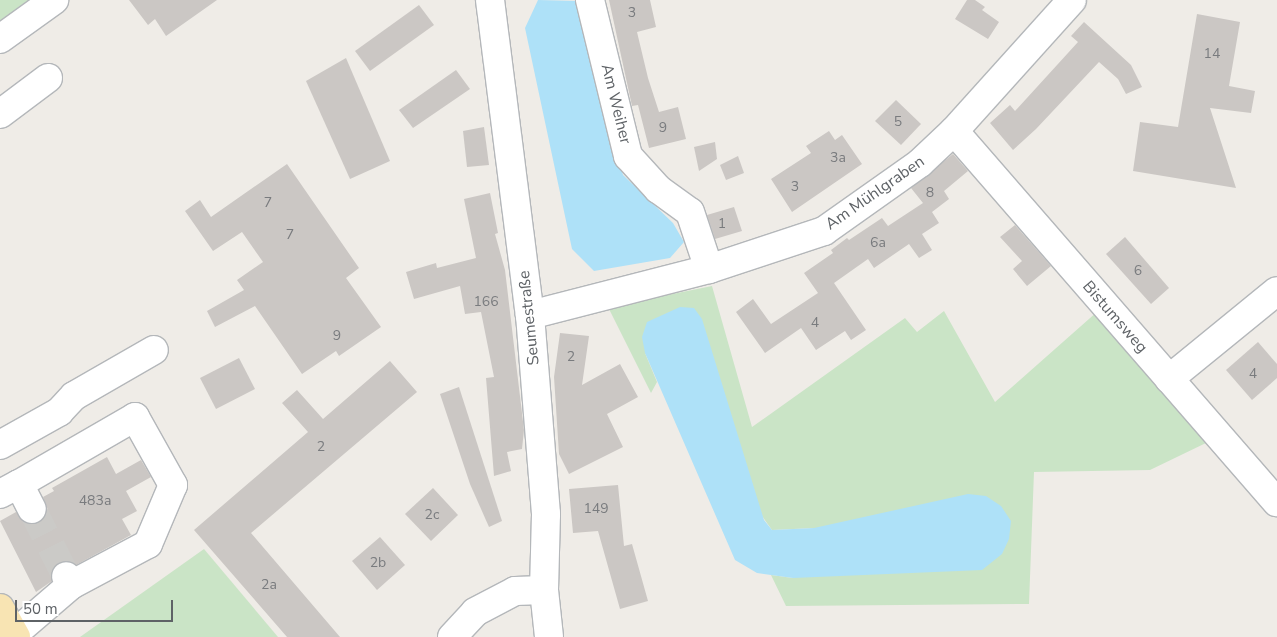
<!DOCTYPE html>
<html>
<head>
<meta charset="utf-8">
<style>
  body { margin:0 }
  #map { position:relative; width:1277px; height:637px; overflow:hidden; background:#efece7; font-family:"Nunito Sans",sans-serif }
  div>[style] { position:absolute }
  .green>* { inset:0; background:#cae4c6 }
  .water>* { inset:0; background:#aee1f8 }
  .building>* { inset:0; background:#cbc7c4 }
  .minor-tunnel>* { height:28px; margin-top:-14px; transform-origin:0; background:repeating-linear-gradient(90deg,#cbcac7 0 28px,transparent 0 42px) }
  .roads { filter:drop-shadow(1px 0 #b4b7ba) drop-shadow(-1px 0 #b4b7ba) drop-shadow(0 1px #b4b7ba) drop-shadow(0 -1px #b4b7ba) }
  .minor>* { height:28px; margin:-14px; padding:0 14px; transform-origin:14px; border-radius:14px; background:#fff }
  .major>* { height:28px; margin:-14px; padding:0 14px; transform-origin:14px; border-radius:14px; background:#f8e4b3 }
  span { translate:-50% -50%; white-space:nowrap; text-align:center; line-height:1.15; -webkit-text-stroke:4px #fff; paint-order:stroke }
  .number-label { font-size:14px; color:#797b7e }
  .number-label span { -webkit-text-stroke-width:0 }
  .street-label { font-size:16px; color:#5e6266 }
  .scale { position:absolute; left:15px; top:600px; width:158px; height:22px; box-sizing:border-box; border:2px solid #5e6266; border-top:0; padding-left:6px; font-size:15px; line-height:18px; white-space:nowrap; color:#5e6266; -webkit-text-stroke:4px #fff; paint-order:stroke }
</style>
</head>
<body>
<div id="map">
  <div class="green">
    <i style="clip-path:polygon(0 0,29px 0,0 21px)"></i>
    <i style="clip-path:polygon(712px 286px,752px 427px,905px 318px,917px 332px,944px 311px,995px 402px,1098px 311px,1208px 442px,1150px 470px,1034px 472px,1029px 604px,786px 606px,771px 575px,793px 578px,814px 528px,772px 530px,645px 353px,657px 382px,651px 393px,608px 307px)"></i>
    <i style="clip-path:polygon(204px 549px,278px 637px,80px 637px)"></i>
  </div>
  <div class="water">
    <i style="clip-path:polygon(538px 0,578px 1px,623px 175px,673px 223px,684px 242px,670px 258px,594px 271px,572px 249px,525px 28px)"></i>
    <i style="clip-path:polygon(680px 307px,694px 308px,702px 319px,764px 520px,772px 530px,814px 528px,968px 494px,986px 496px,1001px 506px,1011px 521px,1009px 539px,1002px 554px,982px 570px,793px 578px,757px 573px,735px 560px,645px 353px,642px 337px,647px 322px)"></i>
  </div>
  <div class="building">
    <i style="clip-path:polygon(129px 0,217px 0,166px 36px,155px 19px,148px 25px)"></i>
    <i style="clip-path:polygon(609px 0,650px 0,656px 27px,637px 32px,648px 78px,659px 112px,678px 107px,686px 139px,649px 148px,638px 105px,632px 106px)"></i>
    <i style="clip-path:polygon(967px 0,975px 0,985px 7px,982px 10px,999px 22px,988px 39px,955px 19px)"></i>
    <i style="clip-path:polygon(419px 5px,434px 25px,370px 71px,355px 51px)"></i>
    <i style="clip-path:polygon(1197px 14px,1240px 22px,1229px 86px,1255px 91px,1251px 113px,1210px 108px,1236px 188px,1133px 171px,1140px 122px,1178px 127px)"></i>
    <i style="clip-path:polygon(1084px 22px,1131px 65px,1142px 87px,1126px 94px,1118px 79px,1099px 62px,1036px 129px,1013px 150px,990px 123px,1010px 105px,1015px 111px,1078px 42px,1071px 36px)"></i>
    <i style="clip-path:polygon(346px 58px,390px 161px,350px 179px,306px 81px)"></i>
    <i style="clip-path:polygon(456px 70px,470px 89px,413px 128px,399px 110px)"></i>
    <i style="clip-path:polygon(896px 100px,921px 124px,901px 145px,875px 121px)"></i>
    <i style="clip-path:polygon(484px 127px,489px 165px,467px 167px,463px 131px)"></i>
    <i style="clip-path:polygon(829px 131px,835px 140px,842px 135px,862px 164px,792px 212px,771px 179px,811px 153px,806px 146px)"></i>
    <i style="clip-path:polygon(715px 142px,717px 159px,699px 171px,694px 147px)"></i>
    <i style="clip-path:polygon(953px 154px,968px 171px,944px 191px,949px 199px,932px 212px,939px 223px,922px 234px,932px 250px,919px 258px,909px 244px,874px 268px,868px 259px,834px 283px,866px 330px,851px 340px,845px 331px,816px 350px,801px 328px,765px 353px,736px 312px,753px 299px,771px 324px,818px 293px,804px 273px,833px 253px,831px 250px,847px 238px,849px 240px,882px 218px,888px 226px,923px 203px,911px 188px)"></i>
    <i style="clip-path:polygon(738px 156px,744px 173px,726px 180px,720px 165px)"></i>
    <i style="clip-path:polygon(287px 164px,359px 268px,346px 278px,381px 327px,339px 356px,336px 351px,302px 374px,255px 306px,215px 327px,207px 311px,244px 290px,237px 280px,263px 262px,242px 232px,213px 251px,185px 211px,200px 200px,211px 217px)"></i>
    <i style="clip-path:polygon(490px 193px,498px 233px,495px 234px,505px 270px,524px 430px,522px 449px,507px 452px,511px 471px,494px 476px,486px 378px,494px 377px,481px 312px,465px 314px,460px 286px,414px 299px,406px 272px,436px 263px,437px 268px,476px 258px,464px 199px)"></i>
    <i style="clip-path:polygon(734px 207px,742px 231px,715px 239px,707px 215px)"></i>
    <i style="clip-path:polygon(1015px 225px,1051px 266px,1027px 286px,1013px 269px,1022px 261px,1000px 237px)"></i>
    <i style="clip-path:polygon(1125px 237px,1169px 288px,1151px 304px,1106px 254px)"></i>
    <i style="clip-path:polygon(560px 333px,589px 336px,582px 385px,620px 364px,638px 397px,607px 414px,623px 447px,569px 474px,559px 454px,554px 377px)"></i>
    <i style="clip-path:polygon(1258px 342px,1277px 364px,1277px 378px,1252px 400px,1226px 370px)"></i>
    <i style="clip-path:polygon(239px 358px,255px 389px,216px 409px,200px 378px)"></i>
    <i style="clip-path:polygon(390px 361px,417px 392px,251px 533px,340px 637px,287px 637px,194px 530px,308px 432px,282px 403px,297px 390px,323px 419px)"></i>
    <i style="clip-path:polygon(459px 387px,502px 521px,489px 527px,470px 484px,440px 394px)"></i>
    <i style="clip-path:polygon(107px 457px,116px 474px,141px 460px,151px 477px,126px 491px,137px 511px,122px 519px,131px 535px,76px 565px,67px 560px,58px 563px,52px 568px,52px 581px,36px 592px,0 521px,16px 512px,24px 522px,40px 523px,48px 510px,43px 497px,54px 491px,52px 488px)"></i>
    <i style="clip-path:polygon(618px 485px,624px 546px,632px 544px,648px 601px,620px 609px,598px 531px,573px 533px,569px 489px)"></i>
    <i style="clip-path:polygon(433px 488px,458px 515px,431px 541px,405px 514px)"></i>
    <i style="clip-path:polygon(380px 537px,405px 565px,377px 590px,352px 561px)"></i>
  </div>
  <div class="minor-tunnel">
    <i style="left:32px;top:509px;width:75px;rotate:63.1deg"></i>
  </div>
  <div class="roads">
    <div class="minor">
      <i style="left:490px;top:0;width:318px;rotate:82.8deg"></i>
      <i style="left:530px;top:315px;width:200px;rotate:85.4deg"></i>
      <i style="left:546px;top:514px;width:76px;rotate:91.5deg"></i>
      <i style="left:544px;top:590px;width:47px;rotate:83.9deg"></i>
      <i style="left:590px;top:0;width:161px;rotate:76.3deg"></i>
      <i style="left:628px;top:156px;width:45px;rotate:47.7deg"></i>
      <i style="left:658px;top:189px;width:39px;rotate:36deg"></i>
      <i style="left:690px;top:212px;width:60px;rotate:71.6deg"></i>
      <i style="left:0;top:39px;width:67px;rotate:-35.8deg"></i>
      <i style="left:0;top:114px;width:60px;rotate:-36.9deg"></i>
      <i style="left:954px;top:131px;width:492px;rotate:49deg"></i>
      <i style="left:530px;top:315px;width:185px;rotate:-14.4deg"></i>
      <i style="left:709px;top:269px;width:121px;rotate:-18.3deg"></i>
      <i style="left:824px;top:231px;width:118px;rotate:-35.3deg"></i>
      <i style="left:920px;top:163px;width:47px;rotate:-43.3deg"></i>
      <i style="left:954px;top:131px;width:176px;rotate:-48deg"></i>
      <i style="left:1169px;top:379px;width:139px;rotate:-39.2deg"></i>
      <i style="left:0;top:445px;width:68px;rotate:-29.2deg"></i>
      <i style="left:59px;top:412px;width:22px;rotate:-47deg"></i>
      <i style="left:74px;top:396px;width:92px;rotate:-29.9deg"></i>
      <i style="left:19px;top:484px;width:134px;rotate:-30deg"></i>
      <i style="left:135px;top:417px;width:78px;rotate:60.8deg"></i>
      <i style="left:173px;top:485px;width:64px;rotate:113deg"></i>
      <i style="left:148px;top:544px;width:87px;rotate:152deg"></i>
      <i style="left:0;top:494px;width:21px;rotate:-28deg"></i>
      <i style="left:19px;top:484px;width:28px;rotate:63deg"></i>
      <i style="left:14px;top:634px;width:75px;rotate:-40.7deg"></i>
      <i style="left:71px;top:585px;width:10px;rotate:-119deg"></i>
      <i style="left:452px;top:637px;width:34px;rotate:-47deg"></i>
      <i style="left:475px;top:612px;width:45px;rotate:-27.7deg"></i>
      <i style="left:515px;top:591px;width:29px;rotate:-2deg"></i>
    </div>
    <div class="major">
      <i style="left:0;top:608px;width:33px;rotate:61deg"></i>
    </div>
  </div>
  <div class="number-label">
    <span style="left:632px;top:13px">3</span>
    <span style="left:1212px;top:54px">14</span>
    <span style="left:898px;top:122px">5</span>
    <span style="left:663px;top:128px">9</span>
    <span style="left:838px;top:158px">3a</span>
    <span style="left:795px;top:187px">3</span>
    <span style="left:930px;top:193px">8</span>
    <span style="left:268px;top:203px">7</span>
    <span style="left:722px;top:224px">1</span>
    <span style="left:290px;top:235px">7</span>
    <span style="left:878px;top:243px">6a</span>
    <span style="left:1138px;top:271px">6</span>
    <span style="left:486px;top:302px">166</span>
    <span style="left:815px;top:323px">4</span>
    <span style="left:337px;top:336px">9</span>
    <span style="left:571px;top:357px">2</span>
    <span style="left:1253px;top:374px">4</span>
    <span style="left:321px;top:447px">2</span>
    <span style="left:95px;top:501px">483a</span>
    <span style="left:596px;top:509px">149</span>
    <span style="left:432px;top:515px">2c</span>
    <span style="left:378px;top:563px">2b</span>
    <span style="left:269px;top:585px">2a</span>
  </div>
  <div class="street-label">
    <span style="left:616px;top:104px;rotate:76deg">Am Weiher</span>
    <span style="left:875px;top:193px;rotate:-35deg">Am Mühlgraben</span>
    <span style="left:1115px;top:317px;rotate:49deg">Bistumsweg</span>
    <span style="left:529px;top:318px;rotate:-96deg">Seumestraße</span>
  </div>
  <div class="scale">50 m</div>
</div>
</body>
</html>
